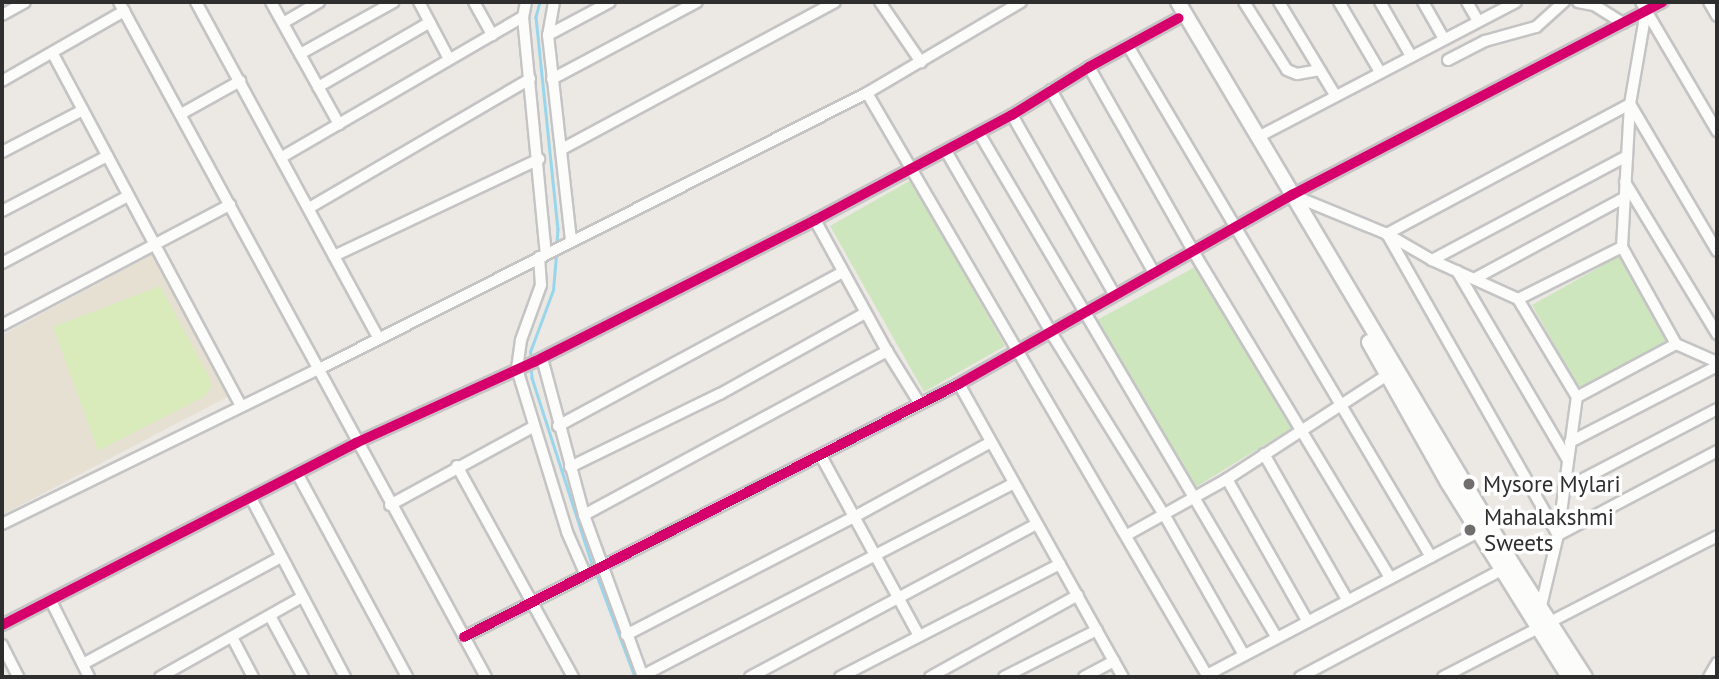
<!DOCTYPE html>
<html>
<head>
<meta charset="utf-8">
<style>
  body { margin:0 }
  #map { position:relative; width:1719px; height:679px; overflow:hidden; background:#ece8e4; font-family:"PT Sans",sans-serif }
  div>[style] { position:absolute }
  .education>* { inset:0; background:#e6e0d3 }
  .green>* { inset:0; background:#cee6be }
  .pitch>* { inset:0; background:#d9eabb }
  .stream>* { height:2.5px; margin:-1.25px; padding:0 1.25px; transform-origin:1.25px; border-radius:1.25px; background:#99d6ec }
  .roads { filter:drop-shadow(2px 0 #c5c4c5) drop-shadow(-2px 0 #c5c4c5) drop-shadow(0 2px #c5c4c5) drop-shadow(0 -2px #c5c4c5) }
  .street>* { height:10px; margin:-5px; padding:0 5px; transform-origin:5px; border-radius:5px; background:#fcfcfb }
  .secondary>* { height:14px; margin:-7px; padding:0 7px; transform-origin:7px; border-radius:7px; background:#fcfcfb }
  .cycleway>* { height:10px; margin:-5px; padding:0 5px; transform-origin:5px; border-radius:5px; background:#d6006c }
  .dots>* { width:19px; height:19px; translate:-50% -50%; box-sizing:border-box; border:4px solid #fff; border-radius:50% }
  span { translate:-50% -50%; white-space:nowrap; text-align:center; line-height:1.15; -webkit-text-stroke:7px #fff; paint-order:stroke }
  .poi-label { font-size:23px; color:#2e2e2e }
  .left { translate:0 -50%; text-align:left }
  .frame { position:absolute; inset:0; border:4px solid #2e2e2e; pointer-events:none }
</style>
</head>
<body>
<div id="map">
  <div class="education">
    <i style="clip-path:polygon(153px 254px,229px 396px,2px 515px,2px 335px)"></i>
  </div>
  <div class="green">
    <i style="clip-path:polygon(911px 180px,1005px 346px,924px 392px,830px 226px)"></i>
    <i style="clip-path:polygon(1619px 256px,1667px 342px,1580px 391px,1532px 305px)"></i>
    <i style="clip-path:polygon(1197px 266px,1295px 426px,1196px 487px,1097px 320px)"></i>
  </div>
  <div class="pitch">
    <i style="clip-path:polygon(160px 286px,210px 379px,211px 387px,205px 396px,98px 451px,53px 327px)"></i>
  </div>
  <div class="stream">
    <i style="left:540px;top:2px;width:16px;rotate:105deg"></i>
    <i style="left:536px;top:17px;width:213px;rotate:84.1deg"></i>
    <i style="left:558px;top:229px;width:16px;rotate:94deg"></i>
    <i style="left:531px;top:360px;width:8px;rotate:-97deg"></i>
    <i style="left:530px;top:352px;width:66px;rotate:-69.6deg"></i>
    <i style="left:553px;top:290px;width:35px;rotate:-85deg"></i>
    <i style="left:531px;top:366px;width:12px;rotate:85deg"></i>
    <i style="left:532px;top:378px;width:199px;rotate:72.1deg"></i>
    <i style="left:596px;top:573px;width:111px;rotate:69.4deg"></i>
  </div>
  <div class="roads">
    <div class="street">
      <i style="left:119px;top:2px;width:768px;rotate:61.47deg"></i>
      <i style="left:196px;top:2px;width:381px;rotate:61.5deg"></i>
      <i style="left:271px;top:2px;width:140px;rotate:60.9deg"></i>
      <i style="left:419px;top:2px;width:64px;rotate:62.2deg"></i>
      <i style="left:474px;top:2px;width:38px;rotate:61deg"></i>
      <i style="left:526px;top:2px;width:15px;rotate:101deg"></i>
      <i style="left:523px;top:17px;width:238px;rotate:84.5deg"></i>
      <i style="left:554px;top:2px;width:34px;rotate:100deg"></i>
      <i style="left:548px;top:35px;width:207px;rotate:83.6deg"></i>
      <i style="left:880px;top:2px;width:73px;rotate:55.7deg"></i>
      <i style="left:1244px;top:2px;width:80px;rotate:57.7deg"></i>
      <i style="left:1287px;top:70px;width:11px;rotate:22deg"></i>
      <i style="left:1297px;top:74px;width:23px;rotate:-10deg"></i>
      <i style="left:1279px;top:2px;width:109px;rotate:58.9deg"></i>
      <i style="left:1339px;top:2px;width:81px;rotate:59.6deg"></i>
      <i style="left:1380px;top:2px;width:62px;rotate:60.1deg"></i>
      <i style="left:1423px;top:2px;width:43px;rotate:60.4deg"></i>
      <i style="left:1467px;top:2px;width:22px;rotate:60deg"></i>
      <i style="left:1578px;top:2px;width:16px;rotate:11deg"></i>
      <i style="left:1594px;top:5px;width:34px;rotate:32deg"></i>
      <i style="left:1641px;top:2px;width:150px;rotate:59.5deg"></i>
      <i style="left:1709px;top:2px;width:16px;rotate:60deg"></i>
      <i style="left:2px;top:15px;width:26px;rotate:-29deg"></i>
      <i style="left:283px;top:23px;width:42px;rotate:-30.3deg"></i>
      <i style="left:548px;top:35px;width:70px;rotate:-28deg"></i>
      <i style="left:1128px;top:46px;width:594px;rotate:59.33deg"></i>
      <i style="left:53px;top:54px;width:399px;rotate:61.9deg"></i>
      <i style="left:300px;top:54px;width:107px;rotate:-29deg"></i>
      <i style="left:1448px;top:60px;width:42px;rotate:-27.2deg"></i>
      <i style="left:1485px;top:41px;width:53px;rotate:-15.4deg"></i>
      <i style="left:1536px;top:27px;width:38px;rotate:-42deg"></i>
      <i style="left:1089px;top:67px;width:211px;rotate:60.5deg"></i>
      <i style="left:1193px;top:251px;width:382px;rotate:58.9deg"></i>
      <i style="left:552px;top:79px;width:164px;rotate:-28deg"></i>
      <i style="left:2px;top:81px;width:141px;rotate:-29.8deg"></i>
      <i style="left:318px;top:87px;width:129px;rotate:-30.1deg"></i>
      <i style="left:1051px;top:90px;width:210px;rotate:60.6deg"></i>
      <i style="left:867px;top:93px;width:676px;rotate:59.72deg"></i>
      <i style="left:181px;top:114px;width:68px;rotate:-29.2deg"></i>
      <i style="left:1012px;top:115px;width:206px;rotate:60.3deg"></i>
      <i style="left:979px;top:133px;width:586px;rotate:59.46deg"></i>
      <i style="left:1258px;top:137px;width:291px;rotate:-27.6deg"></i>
      <i style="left:562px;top:149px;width:310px;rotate:-28.3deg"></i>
      <i style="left:946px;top:151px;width:211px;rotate:59.9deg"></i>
      <i style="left:1052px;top:334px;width:214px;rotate:58.2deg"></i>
      <i style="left:1165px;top:516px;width:160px;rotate:60.4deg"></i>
      <i style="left:2px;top:152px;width:91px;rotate:-27.4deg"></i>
      <i style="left:282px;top:157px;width:279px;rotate:-30.2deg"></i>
      <i style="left:1625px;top:182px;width:178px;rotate:58.8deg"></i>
      <i style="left:1292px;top:195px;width:103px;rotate:22.3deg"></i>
      <i style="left:1387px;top:234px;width:52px;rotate:30deg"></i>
      <i style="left:1432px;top:260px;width:94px;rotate:24.4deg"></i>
      <i style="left:1518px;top:299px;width:114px;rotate:59deg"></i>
      <i style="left:1577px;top:397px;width:112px;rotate:-28.2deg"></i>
      <i style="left:1676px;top:344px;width:111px;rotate:-119.1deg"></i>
      <i style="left:1622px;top:247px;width:116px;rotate:153.4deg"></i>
      <i style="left:309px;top:208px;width:256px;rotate:-30.3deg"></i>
      <i style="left:2px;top:211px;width:119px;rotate:-27.6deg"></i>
      <i style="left:815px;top:220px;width:149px;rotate:61.2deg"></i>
      <i style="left:887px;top:351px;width:62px;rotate:58.1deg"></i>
      <i style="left:1622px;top:247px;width:143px;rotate:-86.8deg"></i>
      <i style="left:1630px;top:104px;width:94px;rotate:-80.2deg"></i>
      <i style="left:1717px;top:251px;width:171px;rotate:-120.6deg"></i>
      <i style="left:1630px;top:104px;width:276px;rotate:151.9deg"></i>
      <i style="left:1387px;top:234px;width:346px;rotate:60.4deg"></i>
      <i style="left:1558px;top:535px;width:180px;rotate:-27.8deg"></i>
      <i style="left:334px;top:256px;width:227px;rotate:-25.3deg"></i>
      <i style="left:539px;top:257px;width:28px;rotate:86deg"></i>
      <i style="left:541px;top:285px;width:59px;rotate:110deg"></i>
      <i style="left:521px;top:340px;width:29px;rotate:98deg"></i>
      <i style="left:517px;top:369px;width:170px;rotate:72.9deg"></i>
      <i style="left:567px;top:532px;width:45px;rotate:66.3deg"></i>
      <i style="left:1432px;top:260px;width:221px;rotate:-28.1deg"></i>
      <i style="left:2px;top:263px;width:143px;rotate:-28deg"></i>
      <i style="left:1457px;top:271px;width:219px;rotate:59.6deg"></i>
      <i style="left:1474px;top:279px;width:170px;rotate:-28.4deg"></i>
      <i style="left:2px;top:325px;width:258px;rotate:-27.8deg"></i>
      <i style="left:1676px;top:344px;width:45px;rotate:23.7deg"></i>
      <i style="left:542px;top:358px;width:163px;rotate:75deg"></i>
      <i style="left:584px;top:515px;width:172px;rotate:70deg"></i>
      <i style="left:959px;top:384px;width:336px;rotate:60.8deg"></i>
      <i style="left:558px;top:426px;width:324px;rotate:-28.4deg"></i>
      <i style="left:1570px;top:442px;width:165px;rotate:-27.3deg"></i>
      <i style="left:1264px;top:454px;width:169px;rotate:60.3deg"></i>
      <i style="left:821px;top:456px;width:205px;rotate:61.4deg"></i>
      <i style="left:457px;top:466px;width:241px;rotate:61.2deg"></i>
      <i style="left:570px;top:467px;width:167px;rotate:-26deg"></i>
      <i style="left:720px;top:394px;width:166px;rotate:-29.2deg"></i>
      <i style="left:298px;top:475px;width:230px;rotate:61.6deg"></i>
      <i style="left:1227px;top:479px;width:164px;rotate:60.5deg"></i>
      <i style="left:1566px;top:488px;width:170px;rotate:-27.6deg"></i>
      <i style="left:251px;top:498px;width:202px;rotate:62.3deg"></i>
      <i style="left:390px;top:505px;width:163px;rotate:-28.6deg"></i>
      <i style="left:584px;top:515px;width:345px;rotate:-28.4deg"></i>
      <i style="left:2px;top:524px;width:351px;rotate:-26.1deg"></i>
      <i style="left:317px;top:370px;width:616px;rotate:-26.73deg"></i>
      <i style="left:867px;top:93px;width:179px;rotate:-30.6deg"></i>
      <i style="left:1127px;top:535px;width:115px;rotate:-29.2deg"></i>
      <i style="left:1227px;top:479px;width:191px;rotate:-33deg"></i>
      <i style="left:51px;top:601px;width:85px;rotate:63.4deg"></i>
      <i style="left:1540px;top:610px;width:77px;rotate:-76.5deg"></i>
      <i style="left:1558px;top:535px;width:139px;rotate:-82.2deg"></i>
      <i style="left:270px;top:616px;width:69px;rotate:61.6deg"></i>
      <i style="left:2px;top:625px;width:398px;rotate:-27.2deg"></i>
      <i style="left:356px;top:443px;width:196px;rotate:-24.5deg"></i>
      <i style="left:534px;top:362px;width:315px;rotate:-26.8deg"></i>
      <i style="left:815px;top:220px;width:223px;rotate:-28.1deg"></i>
      <i style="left:1012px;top:115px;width:91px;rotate:-31.9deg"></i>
      <i style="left:1089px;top:67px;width:102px;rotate:-28.6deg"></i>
      <i style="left:626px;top:635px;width:257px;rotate:-27.4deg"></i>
      <i style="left:854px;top:517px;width:156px;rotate:-28.7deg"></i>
      <i style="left:232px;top:637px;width:45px;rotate:62.3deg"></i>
      <i style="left:464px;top:637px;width:556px;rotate:-27.07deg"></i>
      <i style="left:959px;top:384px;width:383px;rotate:-29.6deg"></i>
      <i style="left:1292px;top:195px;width:418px;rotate:-27.5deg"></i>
      <i style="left:2px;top:645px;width:36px;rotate:63deg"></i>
      <i style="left:83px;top:664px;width:225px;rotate:-28.4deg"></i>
      <i style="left:1207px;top:675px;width:306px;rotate:-27.8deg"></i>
      <i style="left:642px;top:676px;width:419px;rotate:-27.4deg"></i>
      <i style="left:160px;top:677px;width:163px;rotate:-29.4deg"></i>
      <i style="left:750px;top:677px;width:325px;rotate:-28.1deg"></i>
      <i style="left:840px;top:677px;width:247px;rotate:-27.2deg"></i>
      <i style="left:930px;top:677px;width:169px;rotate:-29deg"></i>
      <i style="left:1004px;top:677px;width:104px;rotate:-26.8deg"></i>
      <i style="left:1084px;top:677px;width:34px;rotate:-28deg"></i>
      <i style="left:1300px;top:677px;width:228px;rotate:-28deg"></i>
      <i style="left:1443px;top:677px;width:308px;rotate:-27.2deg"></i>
      <i style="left:1709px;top:677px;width:16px;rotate:-60deg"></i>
    </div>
    <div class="secondary">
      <i style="left:1178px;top:2px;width:655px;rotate:59.25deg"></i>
      <i style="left:1513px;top:565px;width:133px;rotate:57.3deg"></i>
      <i style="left:1369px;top:342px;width:159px;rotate:60.7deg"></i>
      <i style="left:1447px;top:481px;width:231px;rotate:58.1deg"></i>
    </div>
  </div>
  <div class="cycleway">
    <i style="left:2px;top:625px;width:398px;rotate:-27.2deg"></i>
    <i style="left:356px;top:443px;width:196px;rotate:-24.5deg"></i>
    <i style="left:534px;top:362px;width:315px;rotate:-26.8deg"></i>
    <i style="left:815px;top:220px;width:223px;rotate:-28.1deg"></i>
    <i style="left:1012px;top:115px;width:91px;rotate:-31.9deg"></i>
    <i style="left:1089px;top:67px;width:102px;rotate:-28.6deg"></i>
    <i style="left:464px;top:637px;width:556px;rotate:-27.07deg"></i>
    <i style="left:959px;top:384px;width:383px;rotate:-29.6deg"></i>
    <i style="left:1292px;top:195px;width:418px;rotate:-27.5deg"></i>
  </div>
  <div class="dots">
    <i style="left:1469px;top:484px;background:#706f6e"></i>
    <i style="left:1470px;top:530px;background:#706f6e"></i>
  </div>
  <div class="poi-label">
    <span class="left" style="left:1483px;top:484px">Mysore Mylari</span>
    <span class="left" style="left:1484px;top:530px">Mahalakshmi<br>Sweets</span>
  </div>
  <div class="frame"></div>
</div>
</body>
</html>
